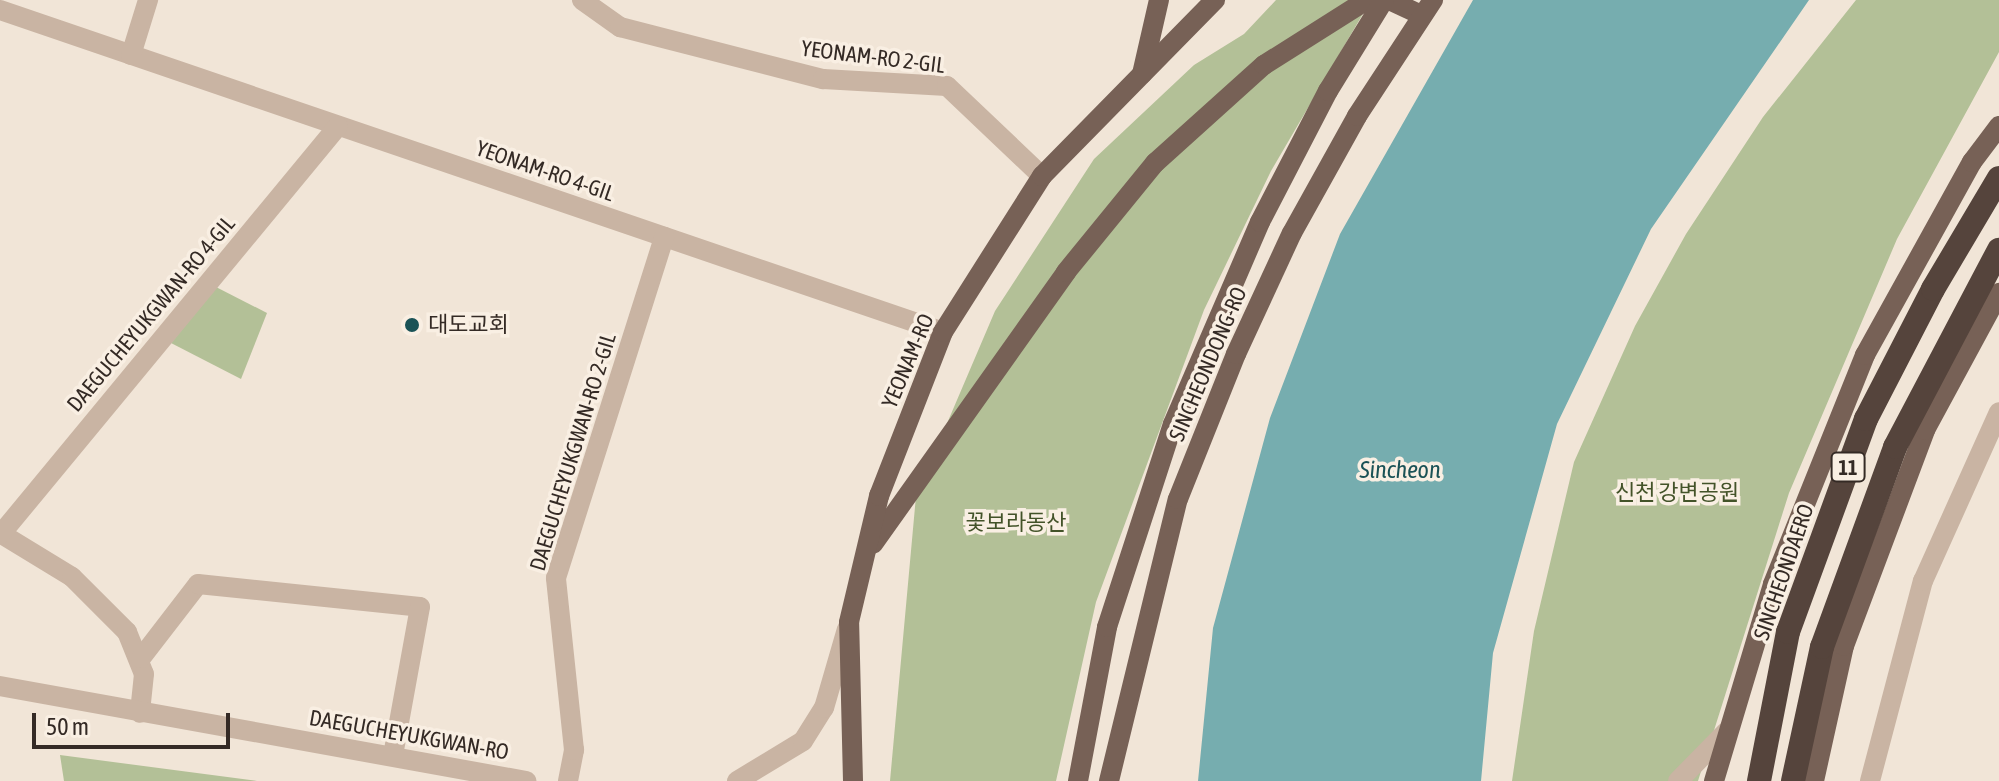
<!DOCTYPE html>
<html>
<head>
<meta charset="utf-8">
<style>
  body { margin:0 }
  #map { position:relative; width:1999px; height:781px; overflow:hidden; background:#f1e5d7; font-family:"Asap Condensed","Noto Sans KR",sans-serif }
  div>[style] { position:absolute }
  .green>* { inset:0; background:#b3c097 }
  .water>* { inset:0; background:#76adaf }
  .minor>* { height:20px; margin:-10px; padding:0 10px; transform-origin:10px; border-radius:10px; background:#c9b4a3 }
  .major>* { height:20px; margin:-10px; padding:0 10px; transform-origin:10px; border-radius:10px; background:#776156 }
  .highway>* { height:24px; margin:-12px; padding:0 12px; transform-origin:12px; border-radius:12px; background:#55443c }
  .dots>* { width:22px; height:22px; translate:-50% -50%; box-sizing:border-box; border:4px solid #f9efe3; border-radius:50% }
  span { translate:-50% -50%; white-space:nowrap; text-align:center; line-height:1.15; -webkit-text-stroke:7px #f9efe3; paint-order:stroke }
  .shield-label span { padding:2px 6px; background:#f9efe3; border:2px solid; border-radius:6px; -webkit-text-stroke-width:0 }
  .shield-label { font-size:20px; color:#342a25; font-weight:700 }
  .street-label { font-size:22px; color:#342a25 }
  .poi-label { font-size:22px; color:#342a25 }
  .left { translate:0 -50%; text-align:left }
  .park-label { font-size:22px; color:#435329 }
  .water-label { font-size:24px; color:#1a5256; font-style:italic }
  .scale { position:absolute; left:32px; top:713px; width:198px; height:36px; box-sizing:border-box; border:4px solid #342a25; border-top:0; padding-left:10px; font-size:24px; line-height:28px; white-space:nowrap; color:#342a25; -webkit-text-stroke:6px #f9efe3; paint-order:stroke }
</style>
</head>
<body>
<div id="map">
  <div class="green">
    <i style="clip-path:polygon(1276px 0,1371px 0,1271px 171px,1204px 310px,1096px 602px,1056px 781px,890px 781px,916px 496px,995px 311px,1094px 159px,1194px 65px,1244px 34px)"></i>
    <i style="clip-path:polygon(1856px 0,1999px 0,1999px 52px,1897px 239px,1789px 493px,1698px 781px,1512px 781px,1534px 631px,1574px 462px,1635px 326px,1686px 234px,1763px 117px)"></i>
    <i style="clip-path:polygon(216px 287px,267px 313px,241px 379px,171px 343px)"></i>
    <i style="clip-path:polygon(60px 755px,257px 781px,64px 781px)"></i>
  </div>
  <div class="water">
    <i style="clip-path:polygon(1473px 0,1809px 0,1651px 229px,1557px 424px,1493px 653px,1481px 781px,1198px 781px,1213px 628px,1270px 418px,1340px 234px)"></i>
  </div>
  <div class="minor">
    <i style="left:582px;top:0;width:47px;rotate:35.4deg"></i>
    <i style="left:620px;top:27px;width:210px;rotate:14.4deg"></i>
    <i style="left:823px;top:79px;width:124px;rotate:3.2deg"></i>
    <i style="left:947px;top:86px;width:131px;rotate:43.5deg"></i>
    <i style="left:0;top:10px;width:996px;rotate:18.85deg"></i>
    <i style="left:131px;top:55px;width:58px;rotate:-72.8deg"></i>
    <i style="left:0;top:533px;width:84px;rotate:31.4deg"></i>
    <i style="left:72px;top:577px;width:78px;rotate:45deg"></i>
    <i style="left:127px;top:632px;width:45px;rotate:68deg"></i>
    <i style="left:144px;top:674px;width:39px;rotate:96deg"></i>
    <i style="left:1px;top:534px;width:529px;rotate:-50.44deg"></i>
    <i style="left:141px;top:658px;width:93px;rotate:-52.4deg"></i>
    <i style="left:198px;top:584px;width:223px;rotate:5.9deg"></i>
    <i style="left:420px;top:607px;width:150px;rotate:100.3deg"></i>
    <i style="left:0;top:686px;width:535px;rotate:10.24deg"></i>
    <i style="left:568px;top:781px;width:32px;rotate:-79deg"></i>
    <i style="left:574px;top:750px;width:173px;rotate:-96deg"></i>
    <i style="left:556px;top:578px;width:358px;rotate:-72.4deg"></i>
    <i style="left:737px;top:781px;width:77px;rotate:-31.2deg"></i>
    <i style="left:803px;top:741px;width:39px;rotate:-58deg"></i>
    <i style="left:824px;top:708px;width:82px;rotate:-73.8deg"></i>
    <i style="left:1678px;top:781px;width:69px;rotate:-45.6deg"></i>
    <i style="left:1870px;top:781px;width:207px;rotate:-75.2deg"></i>
    <i style="left:1923px;top:581px;width:185px;rotate:-65.8deg"></i>
  </div>
  <div class="major">
    <i style="left:1389px;top:0;width:35px;rotate:25deg"></i>
    <i style="left:1142px;top:74px;width:76px;rotate:-77.1deg"></i>
    <i style="left:873px;top:544px;width:334px;rotate:-54.6deg"></i>
    <i style="left:1066px;top:272px;width:141px;rotate:-50.8deg"></i>
    <i style="left:1155px;top:163px;width:147px;rotate:-42deg"></i>
    <i style="left:1264px;top:65px;width:122px;rotate:-32.3deg"></i>
    <i style="left:853px;top:781px;width:159px;rotate:-91.4deg"></i>
    <i style="left:849px;top:622px;width:130px;rotate:-76.6deg"></i>
    <i style="left:879px;top:496px;width:176px;rotate:-68.7deg"></i>
    <i style="left:943px;top:332px;width:185px;rotate:-57.6deg"></i>
    <i style="left:1042px;top:176px;width:247px;rotate:-45.5deg"></i>
    <i style="left:1078px;top:781px;width:157px;rotate:-79.3deg"></i>
    <i style="left:1107px;top:627px;width:213px;rotate:-72deg"></i>
    <i style="left:1173px;top:424px;width:220px;rotate:-66.7deg"></i>
    <i style="left:1260px;top:222px;width:148px;rotate:-62.6deg"></i>
    <i style="left:1328px;top:91px;width:107px;rotate:-58.4deg"></i>
    <i style="left:1109px;top:781px;width:290px;rotate:-76.3deg"></i>
    <i style="left:1178px;top:499px;width:156px;rotate:-68.2deg"></i>
    <i style="left:1236px;top:354px;width:133px;rotate:-65.2deg"></i>
    <i style="left:1292px;top:233px;width:134px;rotate:-60.9deg"></i>
    <i style="left:1357px;top:116px;width:139px;rotate:-56.8deg"></i>
    <i style="left:1714px;top:781px;width:206px;rotate:-73.3deg"></i>
    <i style="left:1773px;top:584px;width:247px;rotate:-68.1deg"></i>
    <i style="left:1865px;top:355px;width:221px;rotate:-61deg"></i>
    <i style="left:1972px;top:162px;width:45px;rotate:-53.1deg"></i>
    <i style="left:1814px;top:781px;width:138px;rotate:-77.5deg"></i>
    <i style="left:1844px;top:646px;width:231px;rotate:-69.4deg"></i>
    <i style="left:1925px;top:430px;width:156px;rotate:-61.6deg"></i>
  </div>
  <div class="highway">
    <i style="left:1759px;top:781px;width:152px;rotate:-79deg"></i>
    <i style="left:1788px;top:632px;width:227px;rotate:-69.9deg"></i>
    <i style="left:1866px;top:419px;width:146px;rotate:-62.7deg"></i>
    <i style="left:1933px;top:289px;width:129px;rotate:-59.3deg"></i>
    <i style="left:1793px;top:781px;width:137px;rotate:-77.8deg"></i>
    <i style="left:1822px;top:647px;width:213px;rotate:-69.9deg"></i>
    <i style="left:1895px;top:447px;width:223px;rotate:-62.2deg"></i>
  </div>
  <div class="dots">
    <i style="left:412px;top:325px;background:#1a5256"></i>
  </div>
  <div class="shield-label">
    <span style="left:1848px;top:467px">11</span>
  </div>
  <div class="street-label">
    <span style="left:873px;top:57px;rotate:7deg">YEONAM-RO 2-GIL</span>
    <span style="left:545px;top:171px;rotate:19deg">YEONAM-RO 4-GIL</span>
    <span style="left:151px;top:314px;rotate:-50deg">DAEGUCHEYUKGWAN-RO 4-GIL</span>
    <span style="left:908px;top:361px;rotate:-67deg">YEONAM-RO</span>
    <span style="left:1208px;top:364px;rotate:-67deg">SINCHEONDONG-RO</span>
    <span style="left:573px;top:452px;rotate:-73deg">DAEGUCHEYUKGWAN-RO 2-GIL</span>
    <span style="left:1784px;top:572px;rotate:-71deg">SINCHEONDAERO</span>
    <span style="left:409px;top:735px;rotate:10deg">DAEGUCHEYUKGWAN-RO</span>
  </div>
  <div class="poi-label">
    <span class="left" style="left:428px;top:325px">대도교회</span>
  </div>
  <div class="park-label">
    <span style="left:1677px;top:493px">신천 강변공원</span>
    <span style="left:1016px;top:523px">꽃보라동산</span>
  </div>
  <div class="water-label">
    <span style="left:1400px;top:470px">Sincheon</span>
  </div>
  <div class="scale">50 m</div>
</div>
</body>
</html>
